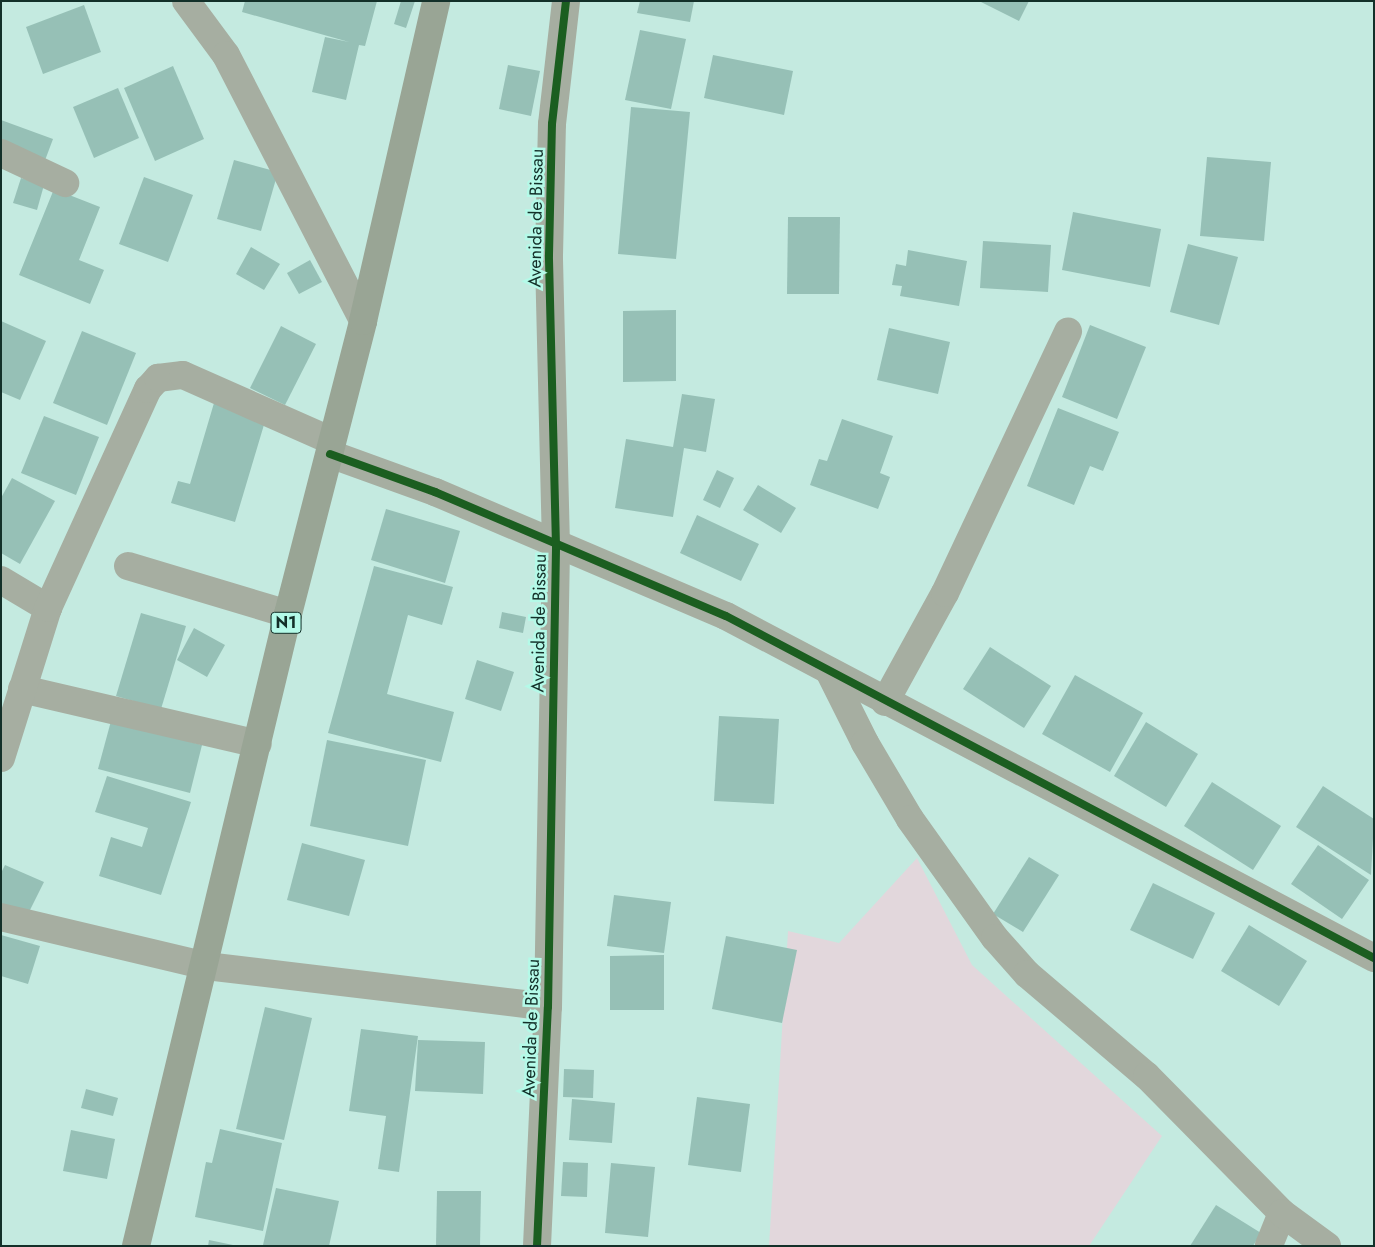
<!DOCTYPE html>
<html>
<head>
<meta charset="utf-8">
<style>
  body { margin:0 }
  #map { position:relative; width:1375px; height:1247px; overflow:hidden; background:#c4eae0; font-family:Jost,sans-serif }
  div>[style] { position:absolute }
  .green>* { inset:0; background:#e2d7dc }
  .building>* { inset:0; background:#96c0b6 }
  .street>* { height:28px; margin:-14px; padding:0 14px; transform-origin:14px; border-radius:14px; background:#a6aea1 }
  .primary>* { height:28px; margin:-14px; padding:0 14px; transform-origin:14px; border-radius:14px; background:#99a595 }
  .cycleway>* { height:8px; margin:-4px; padding:0 4px; transform-origin:4px; border-radius:4px; background:#1b5e20 }
  span { translate:-50% -50%; white-space:nowrap; text-align:center; line-height:1.15; -webkit-text-stroke:5px #b4fae8; paint-order:stroke }
  .shield-label span { padding:1px 4px; background:#b4fae8; border:1px solid; border-radius:4px; -webkit-text-stroke-width:0 }
  .shield-label { font-size:16px; color:#133029; font-weight:700 }
  .street-label { font-size:18px; color:#133029 }
  .frame { position:absolute; inset:0; border:2px solid #133029; pointer-events:none }
</style>
</head>
<body>
<div id="map">
  <div class="green">
    <i style="clip-path:polygon(917px 858px,972px 965px,1162px 1136px,1089px 1246px,769px 1246px,788px 931px,839px 943px)"></i>
  </div>
  <div class="building">
    <i style="clip-path:polygon(245px 1px,377px 1px,365px 46px,359px 45px,346px 100px,312px 92px,325px 37px,349px 42px,242px 12px)"></i>
    <i style="clip-path:polygon(401px 1px,415px 1px,406px 28px,394px 24px)"></i>
    <i style="clip-path:polygon(640px 1px,694px 1px,690px 22px,637px 13px)"></i>
    <i style="clip-path:polygon(979px 1px,1029px 1px,1019px 21px)"></i>
    <i style="clip-path:polygon(84px 5px,101px 52px,43px 74px,26px 27px)"></i>
    <i style="clip-path:polygon(640px 30px,686px 39px,671px 109px,625px 100px)"></i>
    <i style="clip-path:polygon(713px 55px,793px 71px,784px 115px,704px 98px)"></i>
    <i style="clip-path:polygon(508px 65px,540px 71px,531px 116px,499px 109px)"></i>
    <i style="clip-path:polygon(173px 66px,204px 139px,155px 161px,124px 88px)"></i>
    <i style="clip-path:polygon(118px 88px,139px 138px,94px 158px,73px 107px)"></i>
    <i style="clip-path:polygon(631px 107px,690px 112px,676px 259px,618px 254px)"></i>
    <i style="clip-path:polygon(1px 120px,53px 139px,44px 163px,1px 148px)"></i>
    <i style="clip-path:polygon(1207px 157px,1271px 162px,1264px 241px,1200px 236px)"></i>
    <i style="clip-path:polygon(234px 160px,278px 172px,261px 231px,217px 219px)"></i>
    <i style="clip-path:polygon(144px 177px,193px 195px,168px 262px,119px 244px)"></i>
    <i style="clip-path:polygon(21px 178px,44px 185px,37px 210px,13px 203px)"></i>
    <i style="clip-path:polygon(54px 189px,100px 207px,79px 260px,104px 270px,90px 304px,19px 275px)"></i>
    <i style="clip-path:polygon(1073px 212px,1161px 229px,1150px 287px,1062px 270px)"></i>
    <i style="clip-path:polygon(788px 217px,840px 217px,839px 294px,787px 294px)"></i>
    <i style="clip-path:polygon(983px 241px,1051px 245px,1048px 292px,980px 288px)"></i>
    <i style="clip-path:polygon(1188px 244px,1238px 257px,1219px 325px,1170px 312px)"></i>
    <i style="clip-path:polygon(251px 247px,280px 264px,264px 290px,236px 274px)"></i>
    <i style="clip-path:polygon(908px 250px,967px 261px,959px 306px,900px 296px,902px 286px,892px 285px,896px 264px,906px 266px)"></i>
    <i style="clip-path:polygon(310px 260px,322px 282px,299px 294px,287px 273px)"></i>
    <i style="clip-path:polygon(676px 310px,676px 381px,623px 382px,623px 311px)"></i>
    <i style="clip-path:polygon(1px 321px,46px 341px,20px 400px,1px 392px)"></i>
    <i style="clip-path:polygon(1090px 325px,1146px 347px,1117px 419px,1062px 397px)"></i>
    <i style="clip-path:polygon(281px 326px,316px 344px,285px 405px,250px 388px)"></i>
    <i style="clip-path:polygon(889px 328px,950px 342px,938px 394px,877px 380px)"></i>
    <i style="clip-path:polygon(82px 331px,136px 353px,107px 425px,53px 403px)"></i>
    <i style="clip-path:polygon(682px 394px,715px 399px,706px 452px,684px 448px,673px 517px,615px 508px,626px 439px,673px 447px)"></i>
    <i style="clip-path:polygon(214px 403px,266px 418px,235px 522px,171px 503px,178px 481px,190px 484px)"></i>
    <i style="clip-path:polygon(1058px 408px,1119px 432px,1103px 471px,1090px 466px,1074px 505px,1027px 486px)"></i>
    <i style="clip-path:polygon(44px 416px,99px 437px,76px 495px,21px 473px)"></i>
    <i style="clip-path:polygon(842px 419px,893px 436px,880px 473px,890px 477px,878px 509px,810px 485px,819px 459px,827px 461px)"></i>
    <i style="clip-path:polygon(717px 470px,734px 478px,720px 508px,703px 500px)"></i>
    <i style="clip-path:polygon(12px 478px,55px 501px,20px 564px,1px 553px,1px 498px)"></i>
    <i style="clip-path:polygon(758px 485px,796px 508px,781px 533px,743px 510px)"></i>
    <i style="clip-path:polygon(386px 509px,460px 531px,445px 583px,371px 560px)"></i>
    <i style="clip-path:polygon(697px 515px,759px 544px,741px 581px,680px 553px)"></i>
    <i style="clip-path:polygon(374px 566px,453px 587px,442px 625px,408px 615px,387px 694px,454px 712px,441px 762px,328px 733px)"></i>
    <i style="clip-path:polygon(502px 612px,526px 617px,523px 633px,499px 628px)"></i>
    <i style="clip-path:polygon(141px 613px,186px 626px,161px 709px,116px 696px)"></i>
    <i style="clip-path:polygon(194px 628px,225px 645px,207px 677px,177px 660px)"></i>
    <i style="clip-path:polygon(990px 647px,1051px 686px,1024px 728px,963px 689px)"></i>
    <i style="clip-path:polygon(477px 660px,514px 672px,501px 711px,465px 699px)"></i>
    <i style="clip-path:polygon(1075px 675px,1143px 713px,1110px 772px,1042px 734px)"></i>
    <i style="clip-path:polygon(719px 716px,779px 719px,774px 804px,714px 801px)"></i>
    <i style="clip-path:polygon(111px 721px,202px 745px,190px 793px,98px 769px)"></i>
    <i style="clip-path:polygon(1146px 722px,1198px 754px,1166px 807px,1114px 776px)"></i>
    <i style="clip-path:polygon(327px 740px,426px 760px,408px 846px,310px 826px)"></i>
    <i style="clip-path:polygon(107px 776px,191px 802px,161px 895px,99px 876px,111px 837px,142px 847px,148px 828px,95px 812px)"></i>
    <i style="clip-path:polygon(1212px 782px,1281px 826px,1253px 870px,1184px 826px)"></i>
    <i style="clip-path:polygon(1323px 786px,1374px 819px,1371px 875px,1296px 827px)"></i>
    <i style="clip-path:polygon(302px 843px,365px 860px,349px 916px,287px 900px)"></i>
    <i style="clip-path:polygon(1318px 845px,1369px 880px,1342px 919px,1291px 884px)"></i>
    <i style="clip-path:polygon(1029px 857px,1059px 875px,1023px 932px,993px 914px)"></i>
    <i style="clip-path:polygon(5px 865px,44px 882px,25px 920px,1px 909px,1px 873px)"></i>
    <i style="clip-path:polygon(1153px 883px,1215px 913px,1193px 959px,1130px 930px)"></i>
    <i style="clip-path:polygon(614px 895px,671px 902px,664px 953px,607px 946px)"></i>
    <i style="clip-path:polygon(1249px 925px,1307px 961px,1279px 1006px,1221px 971px)"></i>
    <i style="clip-path:polygon(1px 935px,40px 946px,28px 984px,1px 976px)"></i>
    <i style="clip-path:polygon(726px 936px,797px 950px,782px 1023px,712px 1009px)"></i>
    <i style="clip-path:polygon(664px 955px,664px 1010px,610px 1010px,610px 956px)"></i>
    <i style="clip-path:polygon(265px 1007px,312px 1018px,284px 1140px,236px 1129px)"></i>
    <i style="clip-path:polygon(361px 1029px,418px 1036px,399px 1172px,378px 1169px,386px 1116px,349px 1111px)"></i>
    <i style="clip-path:polygon(418px 1040px,485px 1042px,483px 1094px,415px 1091px)"></i>
    <i style="clip-path:polygon(564px 1069px,594px 1070px,593px 1098px,563px 1097px)"></i>
    <i style="clip-path:polygon(86px 1089px,118px 1098px,113px 1116px,81px 1108px)"></i>
    <i style="clip-path:polygon(697px 1097px,750px 1104px,741px 1172px,688px 1165px)"></i>
    <i style="clip-path:polygon(572px 1099px,615px 1103px,612px 1143px,569px 1140px)"></i>
    <i style="clip-path:polygon(220px 1129px,282px 1143px,263px 1231px,195px 1217px,206px 1162px,212px 1163px)"></i>
    <i style="clip-path:polygon(71px 1130px,115px 1139px,107px 1179px,63px 1171px)"></i>
    <i style="clip-path:polygon(563px 1162px,588px 1163px,587px 1197px,561px 1196px)"></i>
    <i style="clip-path:polygon(611px 1163px,655px 1167px,648px 1237px,605px 1233px)"></i>
    <i style="clip-path:polygon(276px 1188px,339px 1201px,329px 1246px,263px 1245px)"></i>
    <i style="clip-path:polygon(437px 1191px,481px 1191px,480px 1246px,436px 1246px)"></i>
    <i style="clip-path:polygon(1216px 1205px,1261px 1233px,1253px 1246px,1190px 1246px)"></i>
    <i style="clip-path:polygon(209px 1240px,233px 1245px,233px 1246px,208px 1246px)"></i>
  </div>
  <div class="street">
    <i style="left:186px;top:1px;width:67px;rotate:53.5deg"></i>
    <i style="left:226px;top:55px;width:299px;rotate:62.7deg"></i>
    <i style="left:1px;top:153px;width:71px;rotate:25.1deg"></i>
    <i style="left:330px;top:454px;width:112px;rotate:19.9deg"></i>
    <i style="left:435px;top:492px;width:316px;rotate:23.1deg"></i>
    <i style="left:726px;top:616px;width:733px;rotate:27.82deg"></i>
    <i style="left:128px;top:566px;width:167px;rotate:16.7deg"></i>
    <i style="left:1px;top:580px;width:55px;rotate:30.8deg"></i>
    <i style="left:829px;top:671px;width:80px;rotate:63.4deg"></i>
    <i style="left:865px;top:743px;width:88px;rotate:59.4deg"></i>
    <i style="left:910px;top:819px;width:146px;rotate:54.5deg"></i>
    <i style="left:995px;top:938px;width:48px;rotate:48.4deg"></i>
    <i style="left:1027px;top:974px;width:157px;rotate:40.4deg"></i>
    <i style="left:1147px;top:1076px;width:192px;rotate:45.4deg"></i>
    <i style="left:1282px;top:1213px;width:35px;rotate:112deg"></i>
    <i style="left:22px;top:689px;width:242px;rotate:13.1deg"></i>
    <i style="left:885px;top:702px;width:124px;rotate:-61.2deg"></i>
    <i style="left:945px;top:593px;width:289px;rotate:-64.8deg"></i>
    <i style="left:1px;top:758px;width:157px;rotate:-72.6deg"></i>
    <i style="left:48px;top:608px;width:241px;rotate:-65.5deg"></i>
    <i style="left:148px;top:389px;width:15px;rotate:-48deg"></i>
    <i style="left:158px;top:378px;width:25px;rotate:-7deg"></i>
    <i style="left:183px;top:375px;width:163px;rotate:23.9deg"></i>
    <i style="left:1px;top:917px;width:211px;rotate:13.4deg"></i>
    <i style="left:206px;top:966px;width:344px;rotate:6.8deg"></i>
    <i style="left:1282px;top:1213px;width:56px;rotate:36.3deg"></i>
    <i style="left:537px;top:1246px;width:239px;rotate:-87.4deg"></i>
    <i style="left:548px;top:1007px;width:461px;rotate:-89deg"></i>
    <i style="left:556px;top:546px;width:291px;rotate:-91.4deg"></i>
    <i style="left:549px;top:255px;width:131px;rotate:-88.7deg"></i>
    <i style="left:552px;top:124px;width:124px;rotate:-83.5deg"></i>
  </div>
  <div class="primary">
    <i style="left:136px;top:1246px;width:650px;rotate:-76.48deg"></i>
    <i style="left:288px;top:614px;width:302px;rotate:-75.6deg"></i>
    <i style="left:363px;top:321px;width:328px;rotate:-77.1deg"></i>
  </div>
  <div class="cycleway">
    <i style="left:330px;top:454px;width:112px;rotate:19.9deg"></i>
    <i style="left:435px;top:492px;width:316px;rotate:23.1deg"></i>
    <i style="left:726px;top:616px;width:733px;rotate:27.82deg"></i>
    <i style="left:537px;top:1246px;width:239px;rotate:-87.4deg"></i>
    <i style="left:548px;top:1007px;width:461px;rotate:-89deg"></i>
    <i style="left:556px;top:546px;width:291px;rotate:-91.4deg"></i>
    <i style="left:549px;top:255px;width:131px;rotate:-88.7deg"></i>
    <i style="left:552px;top:124px;width:124px;rotate:-83.5deg"></i>
  </div>
  <div class="shield-label">
    <span style="left:286px;top:623px">N1</span>
  </div>
  <div class="street-label">
    <span style="left:536px;top:218px;rotate:-89deg">Avenida de Bissau</span>
    <span style="left:539px;top:623px;rotate:-89deg">Avenida de Bissau</span>
    <span style="left:531px;top:1028px;rotate:-88deg">Avenida de Bissau</span>
  </div>
  <div class="frame"></div>
</div>
</body>
</html>
